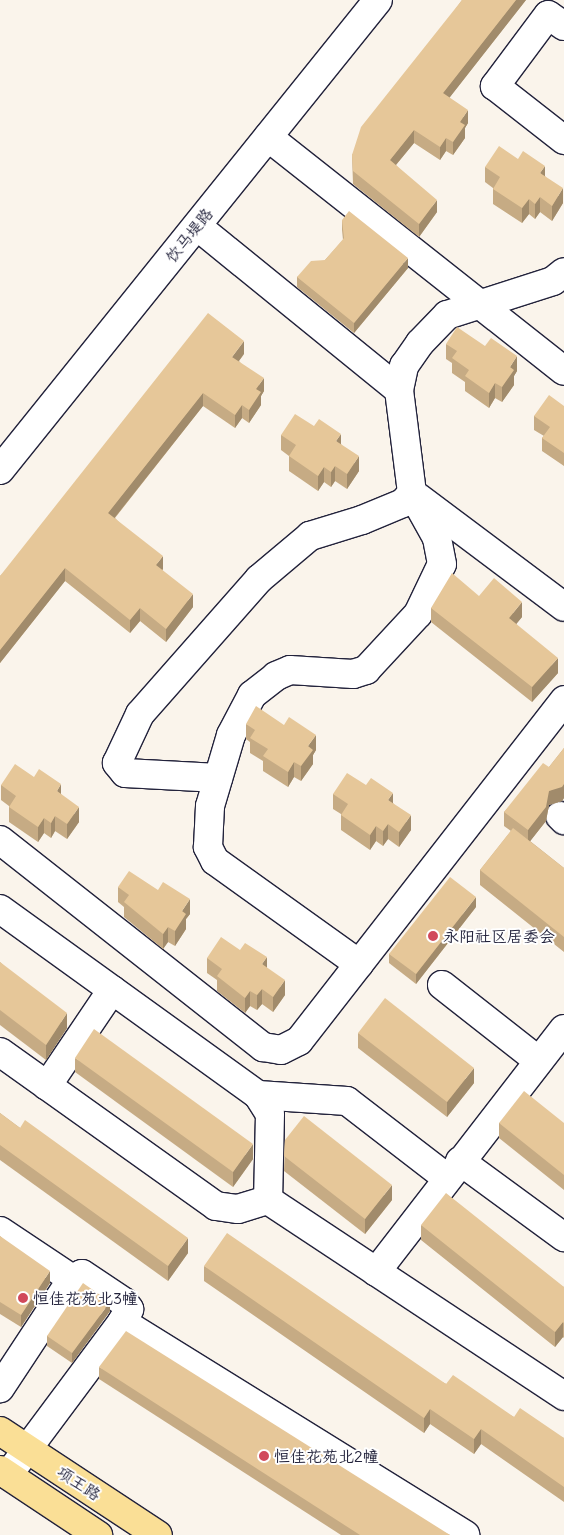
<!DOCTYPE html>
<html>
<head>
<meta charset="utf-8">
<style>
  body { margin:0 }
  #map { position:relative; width:564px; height:1535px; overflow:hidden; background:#faf4eb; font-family:Delius,"LXGW WenKai TC",sans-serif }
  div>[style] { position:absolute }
  .roads { filter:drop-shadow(1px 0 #22223b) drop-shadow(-1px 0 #22223b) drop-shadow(0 1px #22223b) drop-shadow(0 -1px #22223b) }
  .minor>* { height:28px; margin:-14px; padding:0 14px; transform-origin:14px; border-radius:14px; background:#fff }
  .major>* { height:28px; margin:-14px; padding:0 14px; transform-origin:14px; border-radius:14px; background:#fadf96 }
  .wall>* { inset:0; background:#c6ab84 }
  .shaded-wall>* { inset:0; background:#a18b6b }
  .building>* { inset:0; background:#e6c799 }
  .dots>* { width:14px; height:14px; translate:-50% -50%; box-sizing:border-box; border:2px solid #fff; border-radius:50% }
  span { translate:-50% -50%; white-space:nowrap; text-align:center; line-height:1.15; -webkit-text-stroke:4px #fff; paint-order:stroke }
  .street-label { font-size:16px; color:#22223b }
  .poi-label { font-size:16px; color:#22223b }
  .left { translate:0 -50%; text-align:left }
</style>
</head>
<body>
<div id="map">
  <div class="roads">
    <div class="minor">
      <i style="left:564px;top:26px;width:19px;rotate:-145deg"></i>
      <i style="left:548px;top:15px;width:89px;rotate:126.7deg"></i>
      <i style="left:495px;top:86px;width:88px;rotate:38deg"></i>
      <i style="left:268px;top:137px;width:377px;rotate:38.3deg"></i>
      <i style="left:197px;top:226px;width:260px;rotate:39.1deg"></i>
      <i style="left:0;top:470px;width:603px;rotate:-51.19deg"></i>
      <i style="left:419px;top:498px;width:181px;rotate:36.9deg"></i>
      <i style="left:218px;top:778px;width:93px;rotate:-176.9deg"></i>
      <i style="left:125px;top:773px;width:13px;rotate:-129deg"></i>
      <i style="left:117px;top:763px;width:54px;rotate:-64.9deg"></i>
      <i style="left:140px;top:714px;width:180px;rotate:-48.6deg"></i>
      <i style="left:259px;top:579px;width:67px;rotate:-40.1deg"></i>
      <i style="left:310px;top:536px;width:54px;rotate:-17.1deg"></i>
      <i style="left:362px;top:520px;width:44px;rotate:-22.5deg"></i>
      <i style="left:403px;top:503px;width:13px;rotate:-48deg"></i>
      <i style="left:412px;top:493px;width:104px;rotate:-97.2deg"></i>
      <i style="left:399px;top:390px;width:25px;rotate:-78deg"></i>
      <i style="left:404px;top:366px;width:28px;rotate:-55deg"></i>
      <i style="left:420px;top:343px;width:39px;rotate:-46deg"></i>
      <i style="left:447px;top:315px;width:111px;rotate:-17.8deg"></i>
      <i style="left:553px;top:281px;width:14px;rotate:-39deg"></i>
      <i style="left:560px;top:816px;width:6px;rotate:45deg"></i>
      <i style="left:0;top:840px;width:335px;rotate:38.2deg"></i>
      <i style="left:263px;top:1047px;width:18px;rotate:9deg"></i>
      <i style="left:281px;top:1050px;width:20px;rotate:-27deg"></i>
      <i style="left:299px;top:1041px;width:432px;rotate:-52.1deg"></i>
      <i style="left:0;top:909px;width:318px;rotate:35.8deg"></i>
      <i style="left:258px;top:1095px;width:22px;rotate:58deg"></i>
      <i style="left:270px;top:1114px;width:86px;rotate:91.3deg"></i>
      <i style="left:359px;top:964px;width:177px;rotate:-144.4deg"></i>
      <i style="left:215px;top:861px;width:16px;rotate:-117deg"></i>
      <i style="left:208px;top:847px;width:41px;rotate:-87.2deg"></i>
      <i style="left:210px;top:806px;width:74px;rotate:-73.5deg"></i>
      <i style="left:231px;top:735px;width:45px;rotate:-62.3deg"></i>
      <i style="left:252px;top:695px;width:31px;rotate:-38deg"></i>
      <i style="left:276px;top:676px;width:15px;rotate:-23deg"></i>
      <i style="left:290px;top:670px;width:63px;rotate:3.6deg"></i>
      <i style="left:353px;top:674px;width:14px;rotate:-17deg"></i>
      <i style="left:366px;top:670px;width:76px;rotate:-47.1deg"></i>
      <i style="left:418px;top:614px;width:55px;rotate:-64.4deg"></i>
      <i style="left:442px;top:564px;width:26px;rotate:-101deg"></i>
      <i style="left:437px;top:538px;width:51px;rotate:-119.1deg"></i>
      <i style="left:442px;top:985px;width:123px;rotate:38.1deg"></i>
      <i style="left:0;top:1052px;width:265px;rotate:35.5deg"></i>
      <i style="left:216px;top:1206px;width:22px;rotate:8deg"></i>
      <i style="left:238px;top:1209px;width:31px;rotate:-17deg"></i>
      <i style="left:268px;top:1200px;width:355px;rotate:33.5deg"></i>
      <i style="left:47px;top:1086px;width:116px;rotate:-55.9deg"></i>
      <i style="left:258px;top:1095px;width:89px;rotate:3.9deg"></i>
      <i style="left:347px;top:1101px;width:126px;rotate:37.6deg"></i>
      <i style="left:460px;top:1161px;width:129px;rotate:36.2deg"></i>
      <i style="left:0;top:1231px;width:87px;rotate:33.7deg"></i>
      <i style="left:72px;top:1279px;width:131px;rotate:123.4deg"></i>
      <i style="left:376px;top:1272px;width:307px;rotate:-52.3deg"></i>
      <i style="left:72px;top:1279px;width:11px;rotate:-27deg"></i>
      <i style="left:82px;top:1274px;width:50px;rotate:33.7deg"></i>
      <i style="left:124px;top:1302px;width:9px;rotate:54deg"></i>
      <i style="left:129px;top:1309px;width:15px;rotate:118deg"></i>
      <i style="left:8px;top:1475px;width:191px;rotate:-53.3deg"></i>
      <i style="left:122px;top:1322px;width:404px;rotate:31.8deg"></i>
    </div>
    <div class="major">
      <i style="left:0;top:1431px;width:189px;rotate:33.4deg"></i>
      <i style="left:0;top:1470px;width:118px;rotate:33.6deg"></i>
    </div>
  </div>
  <div class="wall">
    <i style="clip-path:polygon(462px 0,526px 0,449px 98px,468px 123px,465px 128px,465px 138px,453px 155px,446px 151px,440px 160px,414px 143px,396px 165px,437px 212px,419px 237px,353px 184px,352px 155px)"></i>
    <i style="clip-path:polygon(485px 167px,545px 176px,563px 203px,552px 221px,540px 212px,535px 219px,529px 214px,522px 223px,493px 204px,493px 188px,485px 182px)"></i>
    <i style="clip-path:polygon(342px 220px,408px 268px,354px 333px,297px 287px,297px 277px,325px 260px,343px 240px,342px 230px)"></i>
    <i style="clip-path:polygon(446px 344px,517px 371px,514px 376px,514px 385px,502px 402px,495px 398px,489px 408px,465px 391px,465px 382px,452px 373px,452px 363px,446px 359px)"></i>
    <i style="clip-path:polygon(244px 354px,239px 361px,264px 391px,261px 396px,261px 405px,249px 423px,242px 418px,235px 428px,203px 406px,115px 518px,163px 569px,162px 570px,193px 607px,166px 642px,140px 621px,130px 633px,65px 581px,0 663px,0 576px)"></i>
    <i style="clip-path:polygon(564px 406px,564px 466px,542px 451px,542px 438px,544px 436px,534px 430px,534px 416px)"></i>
    <i style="clip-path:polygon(281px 435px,341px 444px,359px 471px,347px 489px,335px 481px,331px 487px,324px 482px,318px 491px,289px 471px,289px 456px,281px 450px)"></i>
    <i style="clip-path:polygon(479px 596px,522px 617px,516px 624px,558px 673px,532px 702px,431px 622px,431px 608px)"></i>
    <i style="clip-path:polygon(246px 724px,316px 750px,313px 755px,313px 764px,301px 781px,294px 777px,288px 787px,263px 771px,263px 761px,250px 753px,250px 742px,246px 739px)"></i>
    <i style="clip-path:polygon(564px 748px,564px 798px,562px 801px,549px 805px,546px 821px,530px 841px,564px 868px,564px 952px,480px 885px,480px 870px,511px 831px,504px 826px,504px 812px,549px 767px)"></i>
    <i style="clip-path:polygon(1px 785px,61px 794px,79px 822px,67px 839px,55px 831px,51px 838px,44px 833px,38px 842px,9px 822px,9px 806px,1px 800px)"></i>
    <i style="clip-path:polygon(333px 794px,393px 803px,411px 830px,399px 847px,388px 839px,383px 846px,376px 841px,370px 850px,341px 830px,341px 814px,333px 809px)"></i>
    <i style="clip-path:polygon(118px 887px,190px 914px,186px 919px,186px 929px,175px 946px,168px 942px,163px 949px,124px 917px,124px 907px,118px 902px)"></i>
    <i style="clip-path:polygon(476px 907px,416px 984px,389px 963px,389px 954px)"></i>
    <i style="clip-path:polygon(207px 958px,267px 968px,285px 995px,273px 1012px,262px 1004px,257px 1010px,250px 1006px,245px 1013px,217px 991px,217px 980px,207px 973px)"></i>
    <i style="clip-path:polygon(0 962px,67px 1028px,46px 1060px,0 1025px)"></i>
    <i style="clip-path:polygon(358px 1033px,474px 1083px,447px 1117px,358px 1048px)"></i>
    <i style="clip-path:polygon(75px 1058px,253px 1159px,233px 1187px,75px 1072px)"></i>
    <i style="clip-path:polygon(0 1113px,188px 1253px,168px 1281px,0 1160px)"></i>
    <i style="clip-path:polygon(499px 1123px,564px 1123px,564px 1190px,499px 1138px)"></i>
    <i style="clip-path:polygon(285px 1140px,392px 1200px,365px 1234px,284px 1171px)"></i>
    <i style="clip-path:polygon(421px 1225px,564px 1287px,564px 1338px,563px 1337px,555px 1347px,421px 1240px)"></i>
    <i style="clip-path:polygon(0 1236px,50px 1283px,21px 1327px,0 1314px)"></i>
    <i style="clip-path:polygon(204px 1266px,514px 1417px,564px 1438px,564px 1502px,481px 1444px,474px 1454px,430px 1424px,424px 1433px,204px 1281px)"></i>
    <i style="clip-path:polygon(110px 1311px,72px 1363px,47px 1346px,47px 1336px)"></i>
    <i style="clip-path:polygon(99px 1367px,450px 1535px,341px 1535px,99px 1379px)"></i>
  </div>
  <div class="shaded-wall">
    <i style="clip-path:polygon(516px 0,526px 0,443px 106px,443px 93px)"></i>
    <i style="clip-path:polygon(468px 110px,468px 123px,465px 128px,465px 138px,453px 155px,453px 142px,460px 122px)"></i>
    <i style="clip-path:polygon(414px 130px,414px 143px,390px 172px,390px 160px)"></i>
    <i style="clip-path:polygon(446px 138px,446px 151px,440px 160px,440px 147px)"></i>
    <i style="clip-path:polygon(545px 166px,545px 181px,540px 173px)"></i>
    <i style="clip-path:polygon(563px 188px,563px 203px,552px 221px,552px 206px)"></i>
    <i style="clip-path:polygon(540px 197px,540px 212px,535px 219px,535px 204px)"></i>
    <i style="clip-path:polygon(529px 199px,529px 214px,522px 223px,522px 208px)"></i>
    <i style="clip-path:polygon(437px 200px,437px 212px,419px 237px,419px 224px)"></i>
    <i style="clip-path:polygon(408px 258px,408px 268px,354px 333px,354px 323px)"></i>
    <i style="clip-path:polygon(244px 341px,244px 354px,232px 370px,232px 357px)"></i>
    <i style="clip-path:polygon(517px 356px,517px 371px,514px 376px,514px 385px,502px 402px,502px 387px,510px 367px)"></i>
    <i style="clip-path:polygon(264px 378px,264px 391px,261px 396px,261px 405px,249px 423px,249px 410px,256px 389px)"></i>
    <i style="clip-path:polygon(495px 383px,495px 398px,489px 408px,489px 393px)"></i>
    <i style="clip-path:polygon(203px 393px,203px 406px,108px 526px,108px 513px)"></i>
    <i style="clip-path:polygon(242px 405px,242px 418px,235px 428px,235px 415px)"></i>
    <i style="clip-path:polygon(341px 434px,341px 449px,336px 441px)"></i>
    <i style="clip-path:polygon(359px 456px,359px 471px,347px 489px,347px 474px)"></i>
    <i style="clip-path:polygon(335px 466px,335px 481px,331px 487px,331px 472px)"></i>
    <i style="clip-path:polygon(324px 467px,324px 482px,318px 491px,318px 476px)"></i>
    <i style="clip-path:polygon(163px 556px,163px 569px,156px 578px,156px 565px)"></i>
    <i style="clip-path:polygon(65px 568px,65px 581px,0 663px,0 650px)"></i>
    <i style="clip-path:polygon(193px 594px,193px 607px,166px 642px,166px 629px)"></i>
    <i style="clip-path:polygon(522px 602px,522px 617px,509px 633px,509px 618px)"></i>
    <i style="clip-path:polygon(140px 608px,140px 621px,130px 633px,130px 620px)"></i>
    <i style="clip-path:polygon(558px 658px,558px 673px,532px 702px,532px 687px)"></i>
    <i style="clip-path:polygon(316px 735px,316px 750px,313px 755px,313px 764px,301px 781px,301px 766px,308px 746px)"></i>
    <i style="clip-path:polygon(294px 762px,294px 777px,288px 787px,288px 772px)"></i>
    <i style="clip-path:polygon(61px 784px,61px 799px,57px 791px)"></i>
    <i style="clip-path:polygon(564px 784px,564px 798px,562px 801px,549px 805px,546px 821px,528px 844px,528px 830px,549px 791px)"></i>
    <i style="clip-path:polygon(393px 793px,393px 808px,388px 800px)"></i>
    <i style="clip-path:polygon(79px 807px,79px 822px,67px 839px,67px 824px)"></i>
    <i style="clip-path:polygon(411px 815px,411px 830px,399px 847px,399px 832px)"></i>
    <i style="clip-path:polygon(55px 816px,55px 831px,51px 838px,51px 823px)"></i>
    <i style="clip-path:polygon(44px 818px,44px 833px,38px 842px,38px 827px)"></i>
    <i style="clip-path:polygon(388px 824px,388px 839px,383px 846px,383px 831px)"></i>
    <i style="clip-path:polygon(376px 826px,376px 841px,370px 850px,370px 835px)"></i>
    <i style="clip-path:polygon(476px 897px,476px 907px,416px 984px,416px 974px)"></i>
    <i style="clip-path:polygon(190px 899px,190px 914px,186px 919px,186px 929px,175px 946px,175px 931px,182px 911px)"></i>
    <i style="clip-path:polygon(168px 927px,168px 942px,163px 949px,163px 934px)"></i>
    <i style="clip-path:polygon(267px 957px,267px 972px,262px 964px)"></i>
    <i style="clip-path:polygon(285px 980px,285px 995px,273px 1012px,273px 997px)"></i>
    <i style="clip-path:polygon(262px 989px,262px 1004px,257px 1010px,257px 995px)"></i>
    <i style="clip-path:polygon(250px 991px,250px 1006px,245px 1013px,245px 998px)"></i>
    <i style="clip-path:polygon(67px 1013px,67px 1028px,46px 1060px,46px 1045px)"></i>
    <i style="clip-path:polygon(474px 1068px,474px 1083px,447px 1117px,447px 1102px)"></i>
    <i style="clip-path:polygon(253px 1144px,253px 1159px,233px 1187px,233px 1172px)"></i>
    <i style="clip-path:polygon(392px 1185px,392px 1200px,365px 1234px,365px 1219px)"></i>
    <i style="clip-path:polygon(188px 1238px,188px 1253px,168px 1281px,168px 1266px)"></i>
    <i style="clip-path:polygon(50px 1271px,50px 1283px,21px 1327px,21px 1315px)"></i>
    <i style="clip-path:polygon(110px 1302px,110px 1311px,72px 1363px,72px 1353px)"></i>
    <i style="clip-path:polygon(563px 1322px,563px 1337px,555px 1347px,555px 1332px)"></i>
    <i style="clip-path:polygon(430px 1409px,430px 1424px,424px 1433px,424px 1418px)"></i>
    <i style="clip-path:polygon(481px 1429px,481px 1444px,474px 1454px,474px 1439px)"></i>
  </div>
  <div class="building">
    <i style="clip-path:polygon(462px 0,516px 0,443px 93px,468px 110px,460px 122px,465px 125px,453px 142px,446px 138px,440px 147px,414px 130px,390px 160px,437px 200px,419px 224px,353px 171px,352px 155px,361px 127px)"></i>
    <i style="clip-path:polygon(499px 146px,518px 159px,523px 151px,545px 166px,540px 173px,563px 188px,552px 206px,540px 197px,535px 204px,529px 199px,522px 208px,493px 189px,500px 177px,485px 167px)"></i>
    <i style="clip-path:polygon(349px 211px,408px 258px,354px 323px,297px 277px,311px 261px,325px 260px,344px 238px,342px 220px)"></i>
    <i style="clip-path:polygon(208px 313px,244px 341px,232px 357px,264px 378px,256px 389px,261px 392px,249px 410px,242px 405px,235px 415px,203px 393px,108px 513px,163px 556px,156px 565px,193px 594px,166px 629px,140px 608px,130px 620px,65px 568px,0 650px,0 576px)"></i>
    <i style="clip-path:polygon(457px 327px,485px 346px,491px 338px,517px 356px,510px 367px,514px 370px,502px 387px,495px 383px,489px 393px,465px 376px,469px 370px,452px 358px,457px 351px,446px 344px)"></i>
    <i style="clip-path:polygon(549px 395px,564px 406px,564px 453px,542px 438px,550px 427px,534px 416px)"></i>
    <i style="clip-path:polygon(295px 414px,314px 426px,319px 419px,341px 434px,336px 441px,359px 456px,347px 474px,335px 466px,331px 472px,324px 467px,318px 476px,289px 456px,296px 445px,281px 435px)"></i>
    <i style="clip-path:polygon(452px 573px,479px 596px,494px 578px,522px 602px,509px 618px,558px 658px,532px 687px,431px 608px)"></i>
    <i style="clip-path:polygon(256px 706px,284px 725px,289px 717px,316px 735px,308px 746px,313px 750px,301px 766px,294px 762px,288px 772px,263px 756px,268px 749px,250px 738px,255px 730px,246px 724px)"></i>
    <i style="clip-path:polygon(564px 748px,564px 784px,562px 787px,549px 791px,546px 807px,528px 830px,504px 812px,543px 763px,549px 767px)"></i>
    <i style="clip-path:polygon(15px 764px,34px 777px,39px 769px,61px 784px,57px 791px,79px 807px,67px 824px,55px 816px,51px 823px,44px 818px,38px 827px,9px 807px,16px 796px,1px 785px)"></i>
    <i style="clip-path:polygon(347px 773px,366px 785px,371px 778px,393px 793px,388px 800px,411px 815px,399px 832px,388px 824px,383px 831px,376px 826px,370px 835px,341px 815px,348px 804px,333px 794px)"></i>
    <i style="clip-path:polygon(513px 828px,564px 868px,564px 937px,480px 870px)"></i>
    <i style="clip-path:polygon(129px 871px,158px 890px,163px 882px,190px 899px,182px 911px,186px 914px,175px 931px,168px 927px,163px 934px,124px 902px,129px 895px,118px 887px)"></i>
    <i style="clip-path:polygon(450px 877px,476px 897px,416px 974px,389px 954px)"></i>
    <i style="clip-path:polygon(221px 937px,240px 950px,245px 943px,267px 957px,262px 964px,285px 980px,273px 997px,262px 989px,257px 995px,250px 991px,245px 998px,217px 976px,222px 969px,207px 958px)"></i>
    <i style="clip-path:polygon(0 962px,67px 1013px,46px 1045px,0 1010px)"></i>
    <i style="clip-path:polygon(385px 998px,474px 1068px,447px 1102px,358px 1033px)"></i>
    <i style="clip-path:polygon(94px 1029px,253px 1144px,233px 1172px,75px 1058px)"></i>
    <i style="clip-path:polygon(524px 1091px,564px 1123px,564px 1175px,499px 1123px)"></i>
    <i style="clip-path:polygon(0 1113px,20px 1128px,25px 1120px,188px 1238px,168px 1266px,0 1145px)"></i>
    <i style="clip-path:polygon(304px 1116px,392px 1185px,365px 1219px,284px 1156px,285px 1140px)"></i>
    <i style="clip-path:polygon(446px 1193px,564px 1287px,564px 1323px,563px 1322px,555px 1332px,421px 1225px)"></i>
    <i style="clip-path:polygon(227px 1233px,446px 1384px,453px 1375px,514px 1417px,520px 1408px,564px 1438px,564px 1487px,481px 1429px,474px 1439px,430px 1409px,424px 1418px,204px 1266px)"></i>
    <i style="clip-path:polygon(0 1236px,50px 1271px,21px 1315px,0 1302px)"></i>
    <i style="clip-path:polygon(83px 1283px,110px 1302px,72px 1353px,47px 1336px)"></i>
    <i style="clip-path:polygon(126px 1331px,450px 1535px,360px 1535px,99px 1367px)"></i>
  </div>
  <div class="dots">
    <i style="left:433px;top:936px;background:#d1495b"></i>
    <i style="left:23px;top:1298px;background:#d1495b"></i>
    <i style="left:264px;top:1456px;background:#d1495b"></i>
  </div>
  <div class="street-label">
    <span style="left:189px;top:235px;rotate:-51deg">饮马堤路</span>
    <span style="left:79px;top:1483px;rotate:33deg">项王路</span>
  </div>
  <div class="poi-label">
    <span class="left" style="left:443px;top:936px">永阳社区居委会</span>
    <span class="left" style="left:33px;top:1298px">恒佳花苑北3幢</span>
    <span class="left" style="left:274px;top:1456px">恒佳花苑北2幢</span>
  </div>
</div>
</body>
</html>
